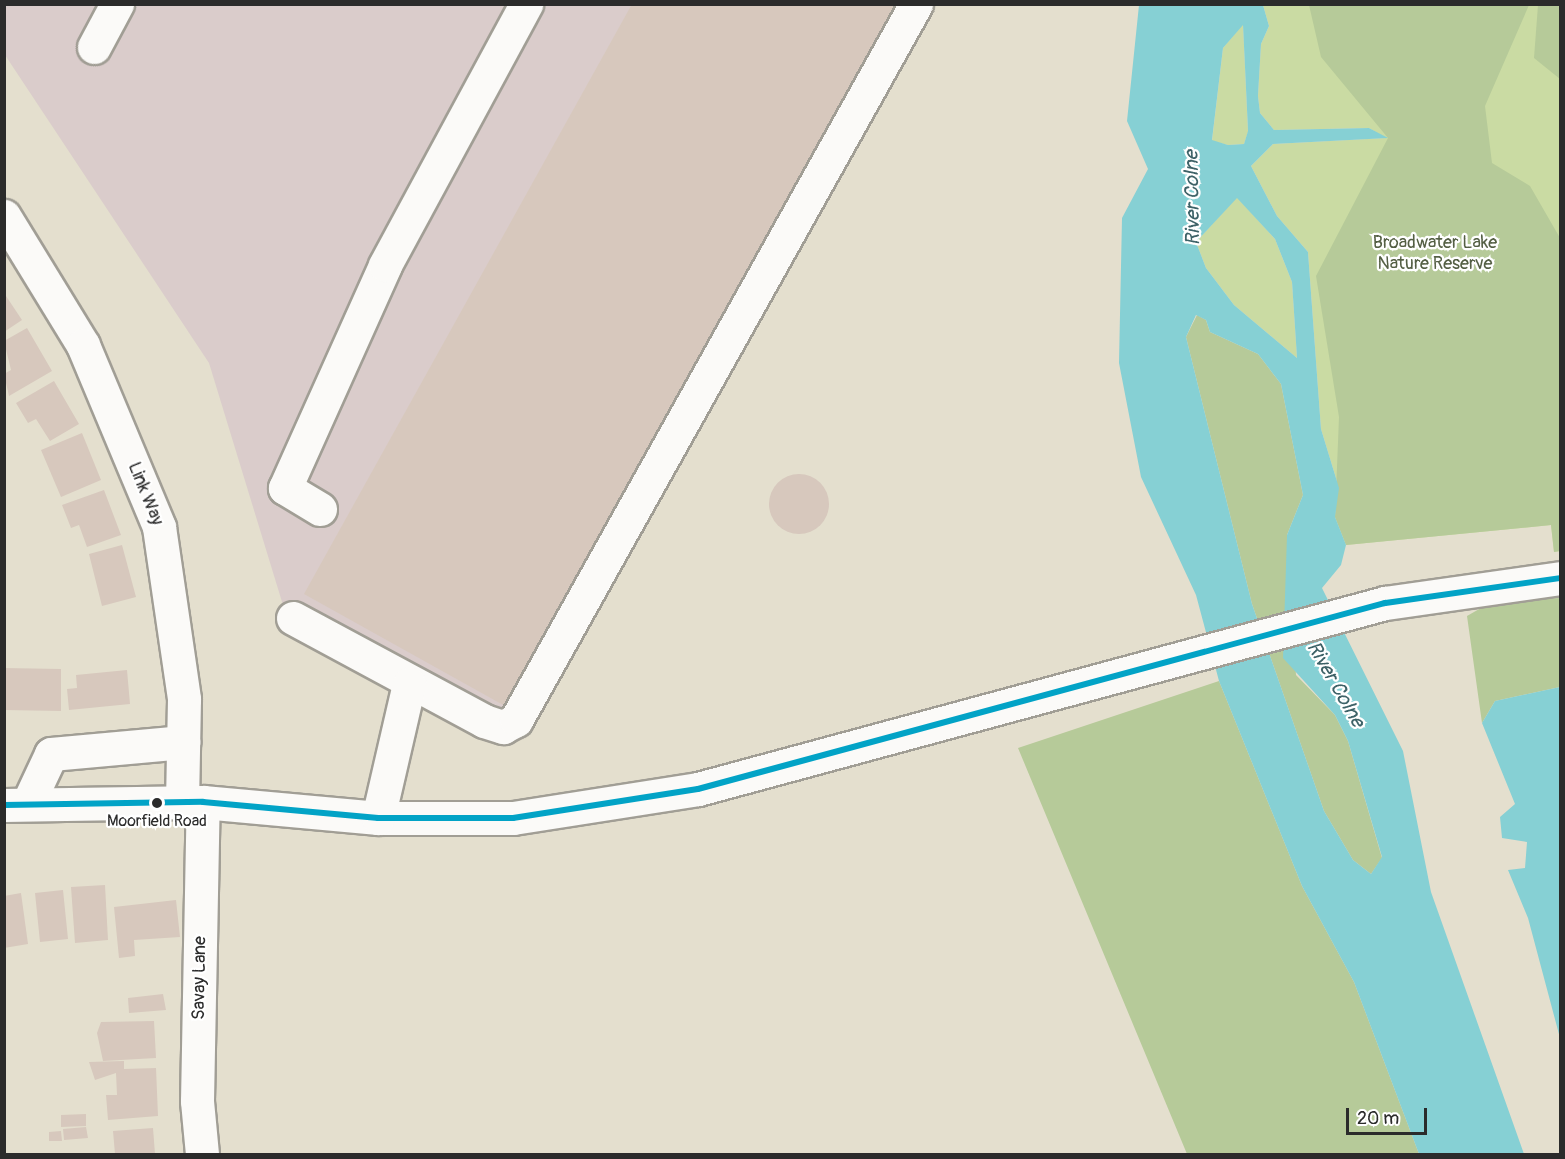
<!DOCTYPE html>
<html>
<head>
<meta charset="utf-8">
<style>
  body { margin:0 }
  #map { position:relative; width:1565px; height:1159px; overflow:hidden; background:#e4dfce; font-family:Pangolin,sans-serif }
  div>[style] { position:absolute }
  .industrial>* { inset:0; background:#dacccb }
  .green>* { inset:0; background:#cadba3 }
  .forest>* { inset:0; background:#b6ca99 }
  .water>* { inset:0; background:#86d0d4 }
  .building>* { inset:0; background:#d7c8bd }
  .round { border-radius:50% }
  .roads { filter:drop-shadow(2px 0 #a19e95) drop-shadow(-2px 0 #a19e95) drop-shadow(0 2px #a19e95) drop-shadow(0 -2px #a19e95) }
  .minor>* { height:33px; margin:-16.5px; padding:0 16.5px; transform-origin:16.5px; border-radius:16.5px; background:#fbfaf8 }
  .bus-1>* { height:6px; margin:-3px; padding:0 3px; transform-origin:3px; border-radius:3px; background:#02a3c6 }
  .dots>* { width:16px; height:16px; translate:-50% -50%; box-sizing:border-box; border:3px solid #fff; border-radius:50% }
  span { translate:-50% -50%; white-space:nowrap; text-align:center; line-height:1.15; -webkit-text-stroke:4.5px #fff; paint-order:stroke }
  .bus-label { font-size:16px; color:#2b2b2b }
  .park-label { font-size:18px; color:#545f44 }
  .street-label { font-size:18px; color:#2b2b2b }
  .water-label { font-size:20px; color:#3d6267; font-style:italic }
  .frame { position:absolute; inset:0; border:6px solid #2b2b2b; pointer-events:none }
  .scale { position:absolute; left:1346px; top:1108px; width:81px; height:27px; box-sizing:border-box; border:3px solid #2b2b2b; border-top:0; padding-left:8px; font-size:18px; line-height:21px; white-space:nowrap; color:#2b2b2b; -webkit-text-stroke:4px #fff; paint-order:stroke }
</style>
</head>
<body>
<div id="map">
  <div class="industrial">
    <i style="clip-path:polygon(4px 5px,918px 5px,505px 739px,290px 628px,209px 363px,5px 55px)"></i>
  </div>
  <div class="green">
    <i style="clip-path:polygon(1263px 5px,1560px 5px,1560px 551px,1554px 552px,1551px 525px,1346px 545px,1335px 517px,1339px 488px,1321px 429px,1308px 252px,1277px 216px,1251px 166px,1273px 144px,1386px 138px,1369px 128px,1274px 130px,1260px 113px,1258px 96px,1261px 44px,1269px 26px)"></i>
    <i style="clip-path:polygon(1243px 24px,1248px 132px,1244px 144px,1228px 145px,1212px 141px,1223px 48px)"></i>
    <i style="clip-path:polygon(1237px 197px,1275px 239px,1292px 282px,1297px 358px,1234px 305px,1206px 268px,1196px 242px)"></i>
  </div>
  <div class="forest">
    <i style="clip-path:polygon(1309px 5px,1529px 5px,1485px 106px,1492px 163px,1530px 186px,1560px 238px,1560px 551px,1554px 552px,1551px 525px,1346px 545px,1335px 517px,1339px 417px,1316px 276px,1388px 138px,1321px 57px)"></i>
    <i style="clip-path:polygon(1538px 5px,1560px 5px,1560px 79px,1534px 58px)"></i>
    <i style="clip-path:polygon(1197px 315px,1206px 320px,1210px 332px,1258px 354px,1281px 384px,1303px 495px,1287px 535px,1296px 675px,1335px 715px,1348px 741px,1382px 858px,1371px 874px,1353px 860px,1324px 811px,1252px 604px,1186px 337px)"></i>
    <i style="clip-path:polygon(1560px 598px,1560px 687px,1495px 701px,1482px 723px,1467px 616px,1495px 600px)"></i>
    <i style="clip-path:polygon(1219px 681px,1302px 886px,1354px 982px,1419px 1154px,1187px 1154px,1018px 748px)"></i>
  </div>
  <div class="water">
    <i style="clip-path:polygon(evenodd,1139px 5px,1263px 5px,1269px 26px,1261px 44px,1258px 96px,1260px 113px,1274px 130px,1369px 128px,1388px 138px,1273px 144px,1251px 166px,1277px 216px,1308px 252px,1321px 429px,1339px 488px,1335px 517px,1346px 545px,1341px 565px,1322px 588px,1403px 751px,1431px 892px,1524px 1154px,1419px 1154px,1354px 982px,1302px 886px,1219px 681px,1196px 595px,1141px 477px,1119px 363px,1122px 218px,1148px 169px,1127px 121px,1139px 5px,1243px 25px,1248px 131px,1244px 144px,1228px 145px,1212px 140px,1223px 48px,1243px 25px,1139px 5px,1237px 198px,1275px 239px,1292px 282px,1297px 358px,1234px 305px,1206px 268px,1196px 242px,1237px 198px,1139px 5px,1196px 315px,1206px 320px,1210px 332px,1258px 354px,1281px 384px,1303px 495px,1287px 535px,1283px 658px,1335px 715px,1348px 741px,1382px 857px,1371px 874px,1353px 860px,1324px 811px,1252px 604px,1186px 337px,1196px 315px)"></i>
    <i style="clip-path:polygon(1560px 687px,1560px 1038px,1528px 918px,1508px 870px,1525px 868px,1527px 842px,1502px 838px,1500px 817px,1515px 804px,1482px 723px,1495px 701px)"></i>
  </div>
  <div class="building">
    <i style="clip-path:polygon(632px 4px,898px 4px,505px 706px,304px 594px)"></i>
    <i style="clip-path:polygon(4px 293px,22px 320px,4px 332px)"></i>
    <i style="clip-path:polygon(27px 328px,52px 371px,9px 396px,4px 374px,11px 370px,4px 341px)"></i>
    <i style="clip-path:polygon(54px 381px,79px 424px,50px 441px,36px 419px,28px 423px,16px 403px)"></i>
    <i style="clip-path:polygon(82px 433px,101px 480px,61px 497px,41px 450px)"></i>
    <i class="round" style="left:769px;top:474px;width:60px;height:60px"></i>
    <i style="clip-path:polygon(104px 490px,121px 535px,87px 547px,79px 525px,71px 528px,62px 505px)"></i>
    <i style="clip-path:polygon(122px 545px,136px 597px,102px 606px,89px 554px)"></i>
    <i style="clip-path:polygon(4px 668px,61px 669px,61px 711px,4px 710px)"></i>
    <i style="clip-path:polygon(127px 670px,130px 704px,69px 710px,67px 689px,77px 688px,76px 675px)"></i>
    <i style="clip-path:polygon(105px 885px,108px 940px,75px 943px,71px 887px)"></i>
    <i style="clip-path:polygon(63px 890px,68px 939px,40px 942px,35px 893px)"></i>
    <i style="clip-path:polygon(21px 893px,28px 944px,4px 948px,4px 896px)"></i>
    <i style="clip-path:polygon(176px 900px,180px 937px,134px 940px,135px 956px,119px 958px,114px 907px)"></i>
    <i style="clip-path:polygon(163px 994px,166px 1010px,129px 1013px,128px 998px)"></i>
    <i style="clip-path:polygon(154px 1021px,156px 1058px,103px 1061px,97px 1033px,101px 1022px)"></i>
    <i style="clip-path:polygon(124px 1061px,124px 1069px,156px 1068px,158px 1116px,108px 1120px,106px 1095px,117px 1095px,116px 1073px,95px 1080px,89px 1062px)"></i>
    <i style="clip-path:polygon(86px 1114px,86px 1126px,61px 1127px,61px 1115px)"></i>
    <i style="clip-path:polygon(86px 1127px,88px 1138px,64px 1140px,63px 1129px)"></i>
    <i style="clip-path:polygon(153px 1128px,155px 1154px,115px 1154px,113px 1131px)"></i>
    <i style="clip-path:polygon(61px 1131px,62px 1141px,49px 1141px,49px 1132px)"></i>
  </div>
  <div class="roads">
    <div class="minor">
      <i style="left:94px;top:47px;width:49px;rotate:-61.9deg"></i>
      <i style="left:4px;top:216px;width:151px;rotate:58.5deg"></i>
      <i style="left:83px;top:345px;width:197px;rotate:67.3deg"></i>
      <i style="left:159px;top:527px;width:174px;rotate:81.7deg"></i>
      <i style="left:184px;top:699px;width:103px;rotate:91.1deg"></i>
      <i style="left:320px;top:509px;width:41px;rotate:-149deg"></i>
      <i style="left:285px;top:488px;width:244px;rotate:-65.8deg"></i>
      <i style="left:385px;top:265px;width:297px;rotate:-61.6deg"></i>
      <i style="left:293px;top:618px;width:217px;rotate:28.3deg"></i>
      <i style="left:484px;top:721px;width:20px;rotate:18deg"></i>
      <i style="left:503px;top:727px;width:15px;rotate:-28deg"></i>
      <i style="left:516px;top:720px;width:820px;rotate:-60.81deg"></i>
      <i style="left:29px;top:801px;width:52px;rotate:-64.9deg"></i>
      <i style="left:51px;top:754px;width:133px;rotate:-5.2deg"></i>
      <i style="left:4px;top:805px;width:199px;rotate:-0.9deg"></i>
      <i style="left:203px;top:802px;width:176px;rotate:5.2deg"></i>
      <i style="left:378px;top:818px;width:135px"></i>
      <i style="left:513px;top:818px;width:187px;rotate:-8.9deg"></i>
      <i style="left:698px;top:789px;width:712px;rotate:-15.15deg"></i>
      <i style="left:1385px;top:603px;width:177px;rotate:-8.1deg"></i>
      <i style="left:378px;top:818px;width:138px;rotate:-77deg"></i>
      <i style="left:202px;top:1154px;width:53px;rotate:-95.4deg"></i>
      <i style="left:197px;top:1101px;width:299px;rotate:-88.9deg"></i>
    </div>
  </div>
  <div class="bus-1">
    <i style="left:4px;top:805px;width:199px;rotate:-0.9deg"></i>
    <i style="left:203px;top:802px;width:176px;rotate:5.2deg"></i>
    <i style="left:378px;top:818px;width:135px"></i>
    <i style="left:513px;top:818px;width:187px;rotate:-8.9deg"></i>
    <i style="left:698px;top:789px;width:712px;rotate:-15.15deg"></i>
    <i style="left:1385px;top:603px;width:177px;rotate:-8.1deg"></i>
  </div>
  <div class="dots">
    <i style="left:157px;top:803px;background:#2b2b2b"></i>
  </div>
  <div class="bus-label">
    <span style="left:157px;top:821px">Moorfield Road</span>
  </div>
  <div class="park-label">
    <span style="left:1435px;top:254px">Broadwater Lake<br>Nature Reserve</span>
  </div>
  <div class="street-label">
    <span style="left:145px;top:494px;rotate:68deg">Link Way</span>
    <span style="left:200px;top:978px;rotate:-89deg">Savay Lane</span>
  </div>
  <div class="water-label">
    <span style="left:1192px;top:198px;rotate:-91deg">River Colne</span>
    <span style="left:1336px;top:684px;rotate:60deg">River Colne</span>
  </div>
  <div class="frame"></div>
  <div class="scale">20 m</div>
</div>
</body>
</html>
